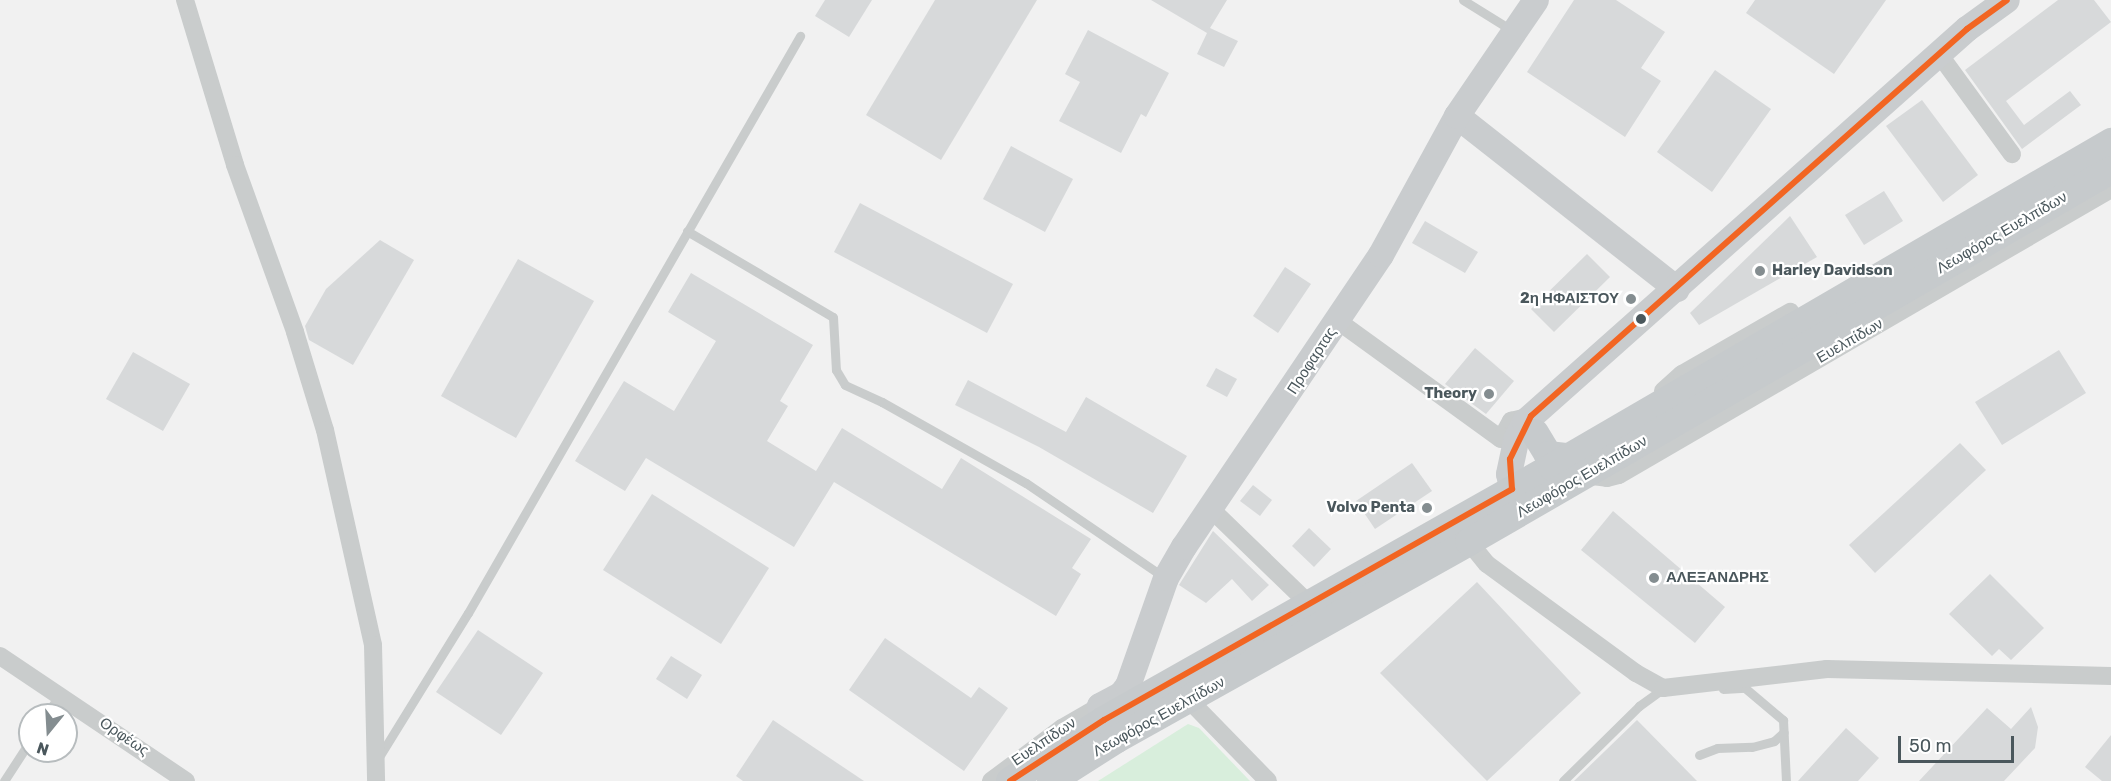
<!DOCTYPE html>
<html>
<head>
<meta charset="utf-8">
<style>
  body { margin:0 }
  #map { position:relative; width:2111px; height:781px; overflow:hidden; background:#f1f1f1; font-family:Rubik,sans-serif }
  div>[style] { position:absolute }
  .green>* { inset:0; background:#d8eedc }
  .building>* { inset:0; background:#d7d9da }
  .lane>* { height:9px; margin:-4.5px; padding:0 4.5px; transform-origin:4.5px; border-radius:4.5px; background:#c9cccc }
  .street>* { height:18px; margin:-9px; padding:0 9px; transform-origin:9px; border-radius:9px; background:#c9cccc }
  .secondary>* { height:26px; margin:-13px; padding:0 13px; transform-origin:13px; border-radius:13px; background:#c9ccce }
  .primary>* { height:28px; margin:-14px; padding:0 14px; transform-origin:14px; border-radius:14px; background:#c6cacc }
  .bus-1>* { height:6px; margin:-3px; padding:0 3px; transform-origin:3px; border-radius:3px; background:#f26522 }
  .dots>* { width:16px; height:16px; translate:-50% -50%; box-sizing:border-box; border:3px solid #fff; border-radius:50% }
  span { translate:-50% -50%; white-space:nowrap; text-align:center; line-height:1.15; -webkit-text-stroke:4.5px #fff; paint-order:stroke }
  .street-label { font-size:15px; color:#4a575c }
  .poi-label { font-size:15px; color:#4a575c; font-weight:700 }
  .left { translate:0 -50%; text-align:left }
  .right { translate:-100% -50%; text-align:right }
  .north { position:absolute; left:18px; top:703px; width:60px; height:60px; box-sizing:border-box; background:#fff; border:2px solid #b7bcbe; border-radius:50%; rotate:198deg; font-size:16px; font-weight:700; line-height:24px; text-align:center; color:#4a575c }
  .north::after { content:''; display:block; margin:auto; width:21px; height:27px; background:#848d90; clip-path:polygon(50% 0,100% 100%,50% 72%,0 100%) }
  .scale { position:absolute; left:1898px; top:736px; width:116px; height:27px; box-sizing:border-box; border:3px solid #4a575c; border-top:0; padding-left:8px; font-size:18px; line-height:21px; white-space:nowrap; color:#4a575c; -webkit-text-stroke:4px #fff; paint-order:stroke }
</style>
</head>
<body>
<div id="map">
  <div class="green">
    <i style="clip-path:polygon(1188px 724px,1199px 728px,1250px 781px,1098px 781px)"></i>
  </div>
  <div class="building">
    <i style="clip-path:polygon(825px 0,872px 0,849px 37px,815px 16px)"></i>
    <i style="clip-path:polygon(935px 0,1037px 0,941px 160px,866px 115px)"></i>
    <i style="clip-path:polygon(1151px 0,1227px 0,1210px 28px,1238px 41px,1224px 67px,1197px 54px,1207px 33px)"></i>
    <i style="clip-path:polygon(1574px 0,1616px 0,1665px 32px,1641px 68px,1661px 81px,1625px 137px,1527px 72px)"></i>
    <i style="clip-path:polygon(1755px 0,1886px 0,1834px 74px,1746px 13px)"></i>
    <i style="clip-path:polygon(2058px 0,2094px 0,2111px 22px,2006px 101px,2024px 125px,2070px 91px,2081px 105px,2022px 149px,1965px 70px)"></i>
    <i style="clip-path:polygon(1088px 30px,1169px 73px,1146px 117px,1141px 114px,1121px 153px,1059px 121px,1080px 82px,1065px 74px)"></i>
    <i style="clip-path:polygon(1715px 70px,1771px 109px,1712px 192px,1657px 152px)"></i>
    <i style="clip-path:polygon(1922px 100px,1978px 175px,1943px 202px,1886px 126px)"></i>
    <i style="clip-path:polygon(1011px 146px,1073px 179px,1045px 232px,983px 199px)"></i>
    <i style="clip-path:polygon(1884px 191px,1903px 221px,1864px 245px,1845px 215px)"></i>
    <i style="clip-path:polygon(860px 203px,1013px 284px,987px 333px,834px 252px)"></i>
    <i style="clip-path:polygon(1790px 216px,1817px 257px,1699px 325px,1690px 313px)"></i>
    <i style="clip-path:polygon(1425px 221px,1478px 252px,1465px 273px,1412px 243px)"></i>
    <i style="clip-path:polygon(380px 240px,414px 260px,353px 365px,309px 340px,305px 326px,326px 289px)"></i>
    <i style="clip-path:polygon(1587px 254px,1610px 277px,1554px 332px,1531px 309px)"></i>
    <i style="clip-path:polygon(518px 259px,594px 301px,516px 438px,441px 396px)"></i>
    <i style="clip-path:polygon(1285px 267px,1311px 284px,1278px 333px,1253px 316px)"></i>
    <i style="clip-path:polygon(691px 273px,813px 345px,780px 401px,788px 406px,767px 441px,816px 471px,842px 428px,942px 489px,961px 458px,1091px 539px,1072px 568px,1081px 574px,1056px 616px,834px 482px,794px 547px,646px 458px,625px 491px,575px 461px,624px 381px,674px 411px,716px 341px,668px 312px)"></i>
    <i style="clip-path:polygon(1475px 348px,1514px 381px,1486px 414px,1445px 384px)"></i>
    <i style="clip-path:polygon(2059px 350px,2086px 393px,2002px 445px,1975px 402px)"></i>
    <i style="clip-path:polygon(133px 352px,190px 384px,163px 431px,106px 399px)"></i>
    <i style="clip-path:polygon(1216px 368px,1237px 379px,1227px 397px,1206px 386px)"></i>
    <i style="clip-path:polygon(968px 380px,1066px 432px,1086px 397px,1187px 456px,1153px 513px,1039px 447px,955px 405px)"></i>
    <i style="clip-path:polygon(1960px 443px,1986px 470px,1875px 573px,1849px 545px)"></i>
    <i style="clip-path:polygon(1412px 463px,1432px 491px,1375px 529px,1356px 501px)"></i>
    <i style="clip-path:polygon(1253px 485px,1272px 500px,1260px 516px,1240px 501px)"></i>
    <i style="clip-path:polygon(652px 494px,769px 568px,721px 644px,603px 570px)"></i>
    <i style="clip-path:polygon(1613px 511px,1725px 607px,1695px 643px,1581px 550px)"></i>
    <i style="clip-path:polygon(1309px 528px,1331px 549px,1314px 567px,1292px 546px)"></i>
    <i style="clip-path:polygon(1213px 531px,1269px 585px,1252px 601px,1232px 579px,1206px 603px,1179px 585px)"></i>
    <i style="clip-path:polygon(1990px 574px,2044px 628px,2011px 660px,1999px 649px,1992px 656px,1949px 614px)"></i>
    <i style="clip-path:polygon(1477px 582px,1581px 693px,1487px 781px,1380px 673px)"></i>
    <i style="clip-path:polygon(478px 630px,543px 673px,501px 735px,436px 692px)"></i>
    <i style="clip-path:polygon(885px 638px,971px 698px,979px 687px,1008px 708px,964px 771px,849px 690px)"></i>
    <i style="clip-path:polygon(671px 656px,702px 675px,687px 699px,656px 679px)"></i>
    <i style="clip-path:polygon(2031px 707px,2038px 727px,2035px 748px,2004px 781px,1919px 781px,1987px 708px,2011px 729px)"></i>
    <i style="clip-path:polygon(773px 720px,864px 781px,743px 781px,736px 776px)"></i>
    <i style="clip-path:polygon(1637px 720px,1697px 781px,1574px 781px)"></i>
    <i style="clip-path:polygon(1846px 728px,1879px 758px,1858px 781px,1798px 781px)"></i>
    <i style="clip-path:polygon(2111px 735px,2111px 781px,2102px 781px,2085px 767px)"></i>
  </div>
  <div class="lane">
    <i style="left:1463px;top:0;width:59px;rotate:31.8deg"></i>
    <i style="left:687px;top:231px;width:169px;rotate:30.5deg"></i>
    <i style="left:833px;top:317px;width:53px;rotate:86.8deg"></i>
    <i style="left:836px;top:370px;width:17px;rotate:59deg"></i>
    <i style="left:845px;top:385px;width:41px;rotate:24.7deg"></i>
    <i style="left:882px;top:402px;width:165px;rotate:29.4deg"></i>
    <i style="left:1026px;top:483px;width:167px;rotate:34.3deg"></i>
    <i style="left:1723px;top:689px;width:22px;rotate:-3deg"></i>
    <i style="left:1745px;top:688px;width:50px;rotate:40.1deg"></i>
    <i style="left:1783px;top:720px;width:61px;rotate:87.2deg"></i>
    <i style="left:46px;top:715px;width:25px;rotate:-56deg"></i>
    <i style="left:1699px;top:755px;width:19px;rotate:-21deg"></i>
    <i style="left:1717px;top:748px;width:35px;rotate:-2deg"></i>
    <i style="left:1752px;top:747px;width:23px;rotate:-15deg"></i>
    <i style="left:1774px;top:741px;width:13px;rotate:-42deg"></i>
    <i style="left:379px;top:757px;width:169px;rotate:-58.3deg"></i>
    <i style="left:468px;top:613px;width:666px;rotate:-60.08deg"></i>
    <i style="left:4px;top:781px;width:48px;rotate:-57deg"></i>
    <i style="left:1563px;top:781px;width:107px;rotate:-44.6deg"></i>
    <i style="left:1639px;top:706px;width:31px;rotate:-36deg"></i>
  </div>
  <div class="street">
    <i style="left:185px;top:0;width:172px;rotate:73.1deg"></i>
    <i style="left:235px;top:165px;width:177px;rotate:70.2deg"></i>
    <i style="left:295px;top:332px;width:102px;rotate:73deg"></i>
    <i style="left:325px;top:430px;width:220px;rotate:77.4deg"></i>
    <i style="left:373px;top:645px;width:136px;rotate:88.7deg"></i>
    <i style="left:1939px;top:54px;width:124px;rotate:53.9deg"></i>
    <i style="left:1338px;top:321px;width:201px;rotate:35.9deg"></i>
    <i style="left:1501px;top:439px;width:21px;rotate:-61deg"></i>
    <i style="left:1511px;top:421px;width:21px;rotate:-14deg"></i>
    <i style="left:1663px;top:391px;width:25px;rotate:-42deg"></i>
    <i style="left:1682px;top:374px;width:125px;rotate:-29.9deg"></i>
    <i style="left:1584px;top:475px;width:23px;rotate:7deg"></i>
    <i style="left:1607px;top:478px;width:12px;rotate:-14deg"></i>
    <i style="left:1619px;top:475px;width:569px;rotate:-30.17deg"></i>
    <i style="left:1211px;top:509px;width:138px;rotate:44.1deg"></i>
    <i style="left:1469px;top:542px;width:28px;rotate:51deg"></i>
    <i style="left:1487px;top:564px;width:185px;rotate:36.2deg"></i>
    <i style="left:1636px;top:673px;width:31px;rotate:29deg"></i>
    <i style="left:1663px;top:688px;width:165px;rotate:-6.6deg"></i>
    <i style="left:1827px;top:669px;width:284px;rotate:1.4deg"></i>
    <i style="left:0;top:656px;width:224px;rotate:33.9deg"></i>
    <i style="left:1189px;top:700px;width:113px;rotate:45.7deg"></i>
    <i style="left:991px;top:781px;width:89px;rotate:-36.7deg"></i>
    <i style="left:1062px;top:728px;width:44px;rotate:-30.1deg"></i>
  </div>
  <div class="secondary">
    <i style="left:1457px;top:116px;width:280px;rotate:38.2deg"></i>
    <i style="left:1524px;top:506px;width:21px;rotate:-125deg"></i>
    <i style="left:1512px;top:489px;width:15px;rotate:-101deg"></i>
    <i style="left:1509px;top:474px;width:35px;rotate:-78deg"></i>
    <i style="left:1516px;top:440px;width:20px;rotate:-63deg"></i>
    <i style="left:1525px;top:422px;width:591px;rotate:-41.64deg"></i>
    <i style="left:1967px;top:29px;width:49px;rotate:-35.9deg"></i>
    <i style="left:1102px;top:714px;width:8px;rotate:-104deg"></i>
    <i style="left:1100px;top:706px;width:24px;rotate:-28deg"></i>
    <i style="left:1121px;top:695px;width:11px;rotate:-52deg"></i>
    <i style="left:1128px;top:686px;width:114px;rotate:-70.6deg"></i>
    <i style="left:1166px;top:578px;width:36px;rotate:-60deg"></i>
    <i style="left:1184px;top:547px;width:352px;rotate:-56deg"></i>
    <i style="left:1381px;top:255px;width:158px;rotate:-61.3deg"></i>
    <i style="left:1457px;top:116px;width:140px;rotate:-55.7deg"></i>
  </div>
  <div class="primary">
    <i style="left:1535px;top:433px;width:26px;rotate:59deg"></i>
    <i style="left:1548px;top:455px;width:20px;rotate:6deg"></i>
    <i style="left:1010px;top:781px;width:112px;rotate:-33deg"></i>
    <i style="left:1104px;top:720px;width:515px;rotate:-29.45deg"></i>
    <i style="left:1552px;top:467px;width:647px;rotate:-30.17deg"></i>
    <i style="left:1051px;top:781px;width:78px;rotate:-32.5deg"></i>
    <i style="left:1117px;top:739px;width:403px;rotate:-29.2deg"></i>
    <i style="left:1469px;top:542px;width:742px;rotate:-30.09deg"></i>
  </div>
  <div class="bus-1">
    <i style="left:1010px;top:781px;width:112px;rotate:-33deg"></i>
    <i style="left:1104px;top:720px;width:469px;rotate:-29.5deg"></i>
    <i style="left:1512px;top:489px;width:30px;rotate:-94deg"></i>
    <i style="left:1510px;top:459px;width:48px;rotate:-64deg"></i>
    <i style="left:1531px;top:416px;width:583px;rotate:-41.59deg"></i>
    <i style="left:1967px;top:29px;width:49px;rotate:-35.9deg"></i>
  </div>
  <div class="dots">
    <i style="left:1760px;top:271px;background:#848d90"></i>
    <i style="left:1631px;top:299px;background:#848d90"></i>
    <i style="left:1641px;top:319px;background:#4a575c"></i>
    <i style="left:1489px;top:394px;background:#848d90"></i>
    <i style="left:1427px;top:508px;background:#848d90"></i>
    <i style="left:1654px;top:578px;background:#848d90"></i>
  </div>
  <div class="street-label">
    <span style="left:2002px;top:233px;rotate:-30deg">Λεωφόρος Ευελπίδων</span>
    <span style="left:1850px;top:341px;rotate:-30deg">Ευελπίδων</span>
    <span style="left:1312px;top:361px;rotate:-57deg">Προφαρτας</span>
    <span style="left:1582px;top:477px;rotate:-30deg">Λεωφόρος Ευελπίδων</span>
    <span style="left:1159px;top:717px;rotate:-29deg">Λεωφόρος Ευελπίδων</span>
    <span style="left:124px;top:737px;rotate:34deg">Ορφέως</span>
    <span style="left:1044px;top:742px;rotate:-34deg">Ευελπίδων</span>
  </div>
  <div class="poi-label">
    <span class="left" style="left:1772px;top:271px">Harley Davidson</span>
    <span class="right" style="left:1619px;top:299px">2η ΗΦΑΙΣΤΟΥ</span>
    <span class="right" style="left:1477px;top:394px">Theory</span>
    <span class="right" style="left:1415px;top:508px">Volvo Penta</span>
    <span class="left" style="left:1666px;top:578px">ΑΛΕΞΑΝΔΡΗΣ</span>
  </div>
  <div class="north">N</div>
  <div class="scale">50 m</div>
</div>
</body>
</html>
